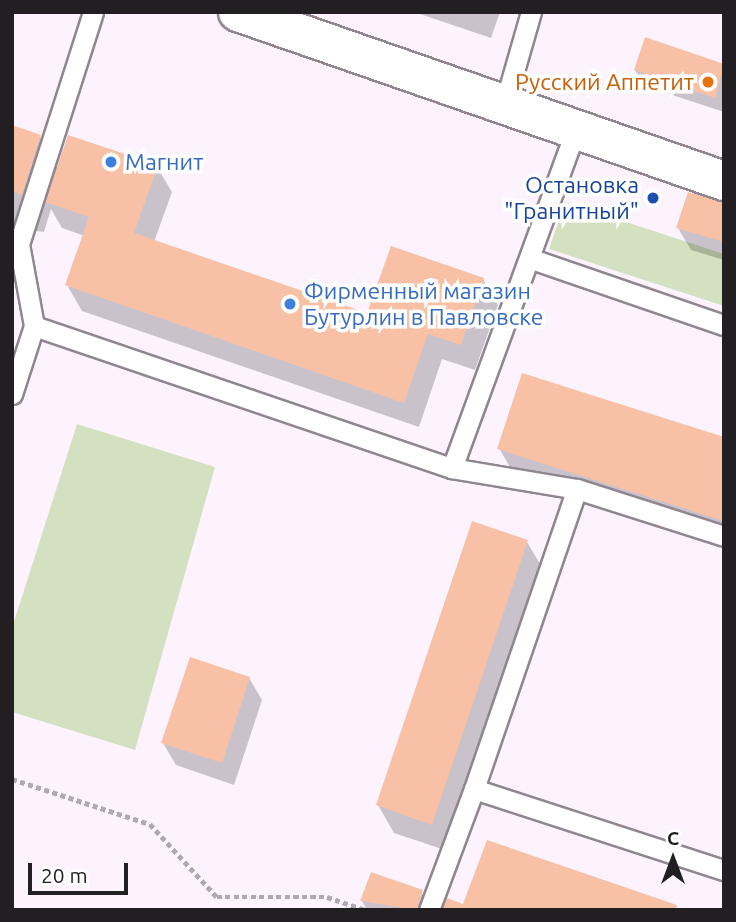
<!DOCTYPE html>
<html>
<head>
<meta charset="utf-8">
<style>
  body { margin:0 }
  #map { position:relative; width:736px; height:922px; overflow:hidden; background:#fdf3fe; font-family:Ubuntu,sans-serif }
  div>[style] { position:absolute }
  .green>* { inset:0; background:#d3e1c1 }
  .shadow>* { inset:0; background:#0003 }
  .building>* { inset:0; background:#f8c1a6 }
  .path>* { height:4.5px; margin-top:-2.25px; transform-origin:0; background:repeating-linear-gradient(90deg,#b0a9b1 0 5px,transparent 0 8.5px) }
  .roads { filter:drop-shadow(2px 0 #8f8690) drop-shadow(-2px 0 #8f8690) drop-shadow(0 2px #8f8690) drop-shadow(0 -2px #8f8690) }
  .service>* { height:19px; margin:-9.5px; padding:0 9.5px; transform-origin:9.5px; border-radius:9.5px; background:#fff }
  .tertiary>* { height:38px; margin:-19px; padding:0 19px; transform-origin:19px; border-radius:19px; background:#fff }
  .dots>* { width:19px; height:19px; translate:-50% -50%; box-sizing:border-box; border:4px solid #fff; border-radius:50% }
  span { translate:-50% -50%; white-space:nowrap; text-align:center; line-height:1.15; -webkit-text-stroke:7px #fff; paint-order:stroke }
  .food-label { font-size:23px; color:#c56008 }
  .right { translate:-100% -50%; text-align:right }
  .shop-label { font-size:23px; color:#366cbe }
  .left { translate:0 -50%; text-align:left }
  .transit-label { font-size:23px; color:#164399 }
  .frame { position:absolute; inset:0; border:14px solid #221f22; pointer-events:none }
  .north { position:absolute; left:638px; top:824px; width:70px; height:70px; -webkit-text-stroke:5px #fff; paint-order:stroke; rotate:0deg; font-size:19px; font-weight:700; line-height:28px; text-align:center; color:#221f22 }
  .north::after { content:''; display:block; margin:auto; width:24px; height:32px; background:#221f22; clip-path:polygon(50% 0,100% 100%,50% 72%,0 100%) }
  .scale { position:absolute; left:28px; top:863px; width:100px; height:32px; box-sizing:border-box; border:4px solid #221f22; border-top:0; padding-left:9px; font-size:21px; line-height:24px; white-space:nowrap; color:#221f22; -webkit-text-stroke:5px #fff; paint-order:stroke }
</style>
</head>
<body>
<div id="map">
  <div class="green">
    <i style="clip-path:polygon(565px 202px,724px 254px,724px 306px,549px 249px)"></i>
    <i style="clip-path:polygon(77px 424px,215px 467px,135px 750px,12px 712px,12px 628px)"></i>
  </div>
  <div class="shadow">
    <i style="clip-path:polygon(414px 12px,500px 12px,491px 38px)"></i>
    <i style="clip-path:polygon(646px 39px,724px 66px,724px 112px,645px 86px,635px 70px)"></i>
    <i style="clip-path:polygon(12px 127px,40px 137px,58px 169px,157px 167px,172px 192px,154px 242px,368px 315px,483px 279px,498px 305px,475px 370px,442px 359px,419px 427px,82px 311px,67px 285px,85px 236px,62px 228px,51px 209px,44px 232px,12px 228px)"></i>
    <i style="clip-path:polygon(724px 204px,724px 260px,691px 250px,678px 228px)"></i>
    <i style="clip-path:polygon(724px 439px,724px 543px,515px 476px,499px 448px)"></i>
    <i style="clip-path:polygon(527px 542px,543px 569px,448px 851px,394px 833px,378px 805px)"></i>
    <i style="clip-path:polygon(249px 678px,262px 700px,234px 785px,176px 765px,163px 743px)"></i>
    <i style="clip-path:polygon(421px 891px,429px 910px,367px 910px,362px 901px)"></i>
  </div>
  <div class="building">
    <i style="clip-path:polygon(645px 37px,724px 64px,715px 98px,634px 70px)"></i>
    <i style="clip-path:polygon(12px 125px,41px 135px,22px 195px,12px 191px)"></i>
    <i style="clip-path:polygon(68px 135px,158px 165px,134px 233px,367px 313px,391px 246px,484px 278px,461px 345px,428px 334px,404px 403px,65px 285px,89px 217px,45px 202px)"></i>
    <i style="clip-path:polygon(688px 192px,724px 202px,724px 242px,676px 228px)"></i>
    <i style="clip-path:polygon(522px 373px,724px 437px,724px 521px,497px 449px)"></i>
    <i style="clip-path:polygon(472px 521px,528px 540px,432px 825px,376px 805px)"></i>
    <i style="clip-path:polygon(190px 657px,250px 677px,222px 763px,161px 743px)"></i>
    <i style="clip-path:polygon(487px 840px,677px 905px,676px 910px,442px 910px,447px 898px,463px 904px)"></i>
    <i style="clip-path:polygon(371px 872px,423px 890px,417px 910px,360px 901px)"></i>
  </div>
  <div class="path">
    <i style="left:12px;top:779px;width:145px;rotate:18.1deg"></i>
    <i style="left:150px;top:824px;width:99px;rotate:47.5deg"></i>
    <i style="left:217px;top:897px;width:110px"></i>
    <i style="left:327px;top:897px;width:40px;rotate:18.9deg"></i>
  </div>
  <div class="roads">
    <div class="service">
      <i style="left:504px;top:106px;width:98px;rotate:-74deg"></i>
      <i style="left:12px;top:242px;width:7px;rotate:16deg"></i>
      <i style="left:19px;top:244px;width:244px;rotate:-72.3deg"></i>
      <i style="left:19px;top:244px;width:83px;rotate:79.6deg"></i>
      <i style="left:34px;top:326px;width:441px;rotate:18.8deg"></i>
      <i style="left:532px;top:259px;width:203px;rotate:19deg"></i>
      <i style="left:12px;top:394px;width:71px;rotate:-72.1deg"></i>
      <i style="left:577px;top:489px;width:154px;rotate:17.7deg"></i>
      <i style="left:474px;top:789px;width:317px;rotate:-71.1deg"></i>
      <i style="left:577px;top:489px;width:127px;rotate:-170.5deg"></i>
      <i style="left:452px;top:468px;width:360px;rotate:-69.9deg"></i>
      <i style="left:429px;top:910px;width:129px;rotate:-69.6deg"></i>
      <i style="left:474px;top:789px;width:263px;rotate:18deg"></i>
    </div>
    <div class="tertiary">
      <i style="left:238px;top:12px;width:515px;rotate:19.17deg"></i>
    </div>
  </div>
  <div class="dots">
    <i style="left:708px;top:82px;background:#e8710a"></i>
    <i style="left:111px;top:162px;background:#3f7fe0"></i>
    <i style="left:653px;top:198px;background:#1a4fb4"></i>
    <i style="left:290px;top:304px;background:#3f7fe0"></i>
  </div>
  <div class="food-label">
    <span class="right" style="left:694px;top:82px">Русский Аппетит</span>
  </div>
  <div class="shop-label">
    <span class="left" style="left:125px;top:162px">Магнит</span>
    <span class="left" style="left:304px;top:304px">Фирменный магазин<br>Бутурлин в Павловске</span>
  </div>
  <div class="transit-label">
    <span class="right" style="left:639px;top:198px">Остановка<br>"Гранитный"</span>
  </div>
  <div class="frame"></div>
  <div class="north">С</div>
  <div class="scale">20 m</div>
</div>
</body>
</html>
